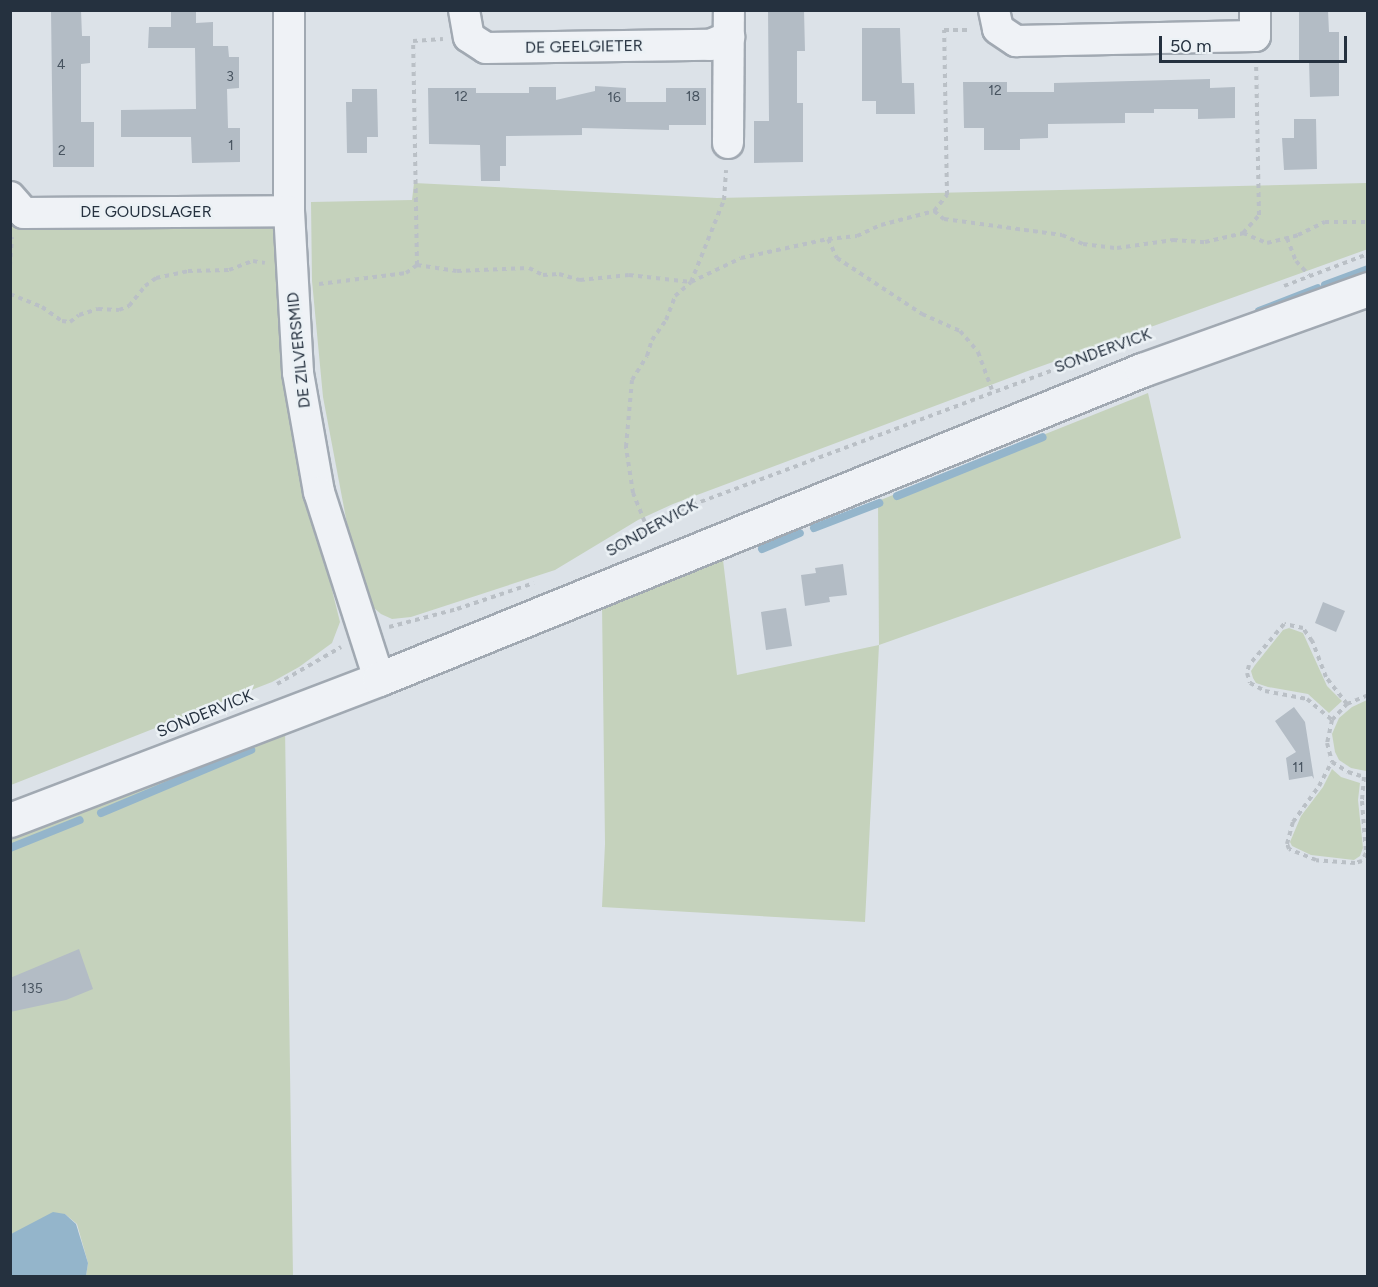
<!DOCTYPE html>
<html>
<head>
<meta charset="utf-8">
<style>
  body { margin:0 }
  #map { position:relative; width:1378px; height:1287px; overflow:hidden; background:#dce2e8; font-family:Figtree,sans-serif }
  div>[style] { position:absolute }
  .green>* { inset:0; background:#c5d2bc }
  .water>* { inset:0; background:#94b5cb }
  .stream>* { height:8px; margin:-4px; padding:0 4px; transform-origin:4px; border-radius:4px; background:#94b5cb }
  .building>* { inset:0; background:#b3bcc5 }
  .path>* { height:4px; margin-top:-2px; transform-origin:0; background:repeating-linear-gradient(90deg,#bac0c6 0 4.5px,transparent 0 9px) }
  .roads { filter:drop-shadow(2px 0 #a1a9b2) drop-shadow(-2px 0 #a1a9b2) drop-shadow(0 2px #a1a9b2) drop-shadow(0 -2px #a1a9b2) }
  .minor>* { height:30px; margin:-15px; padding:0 15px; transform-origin:15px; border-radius:15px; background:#eff2f6 }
  .tertiary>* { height:33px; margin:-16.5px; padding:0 16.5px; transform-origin:16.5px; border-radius:16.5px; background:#eff2f6 }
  span { translate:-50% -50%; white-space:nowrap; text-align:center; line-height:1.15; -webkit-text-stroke:5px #ebf1f5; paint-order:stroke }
  .number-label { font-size:14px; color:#485460 }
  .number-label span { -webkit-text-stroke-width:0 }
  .street-label { font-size:16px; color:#25313f }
  .frame { position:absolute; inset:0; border:12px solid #25313f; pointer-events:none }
  .scale { position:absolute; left:1159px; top:36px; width:188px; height:27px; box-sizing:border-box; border:3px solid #25313f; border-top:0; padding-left:8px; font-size:18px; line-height:21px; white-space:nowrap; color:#25313f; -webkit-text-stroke:4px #ebf1f5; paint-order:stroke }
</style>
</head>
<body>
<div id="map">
  <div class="green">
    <i style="clip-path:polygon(414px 183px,717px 198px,1367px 183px,1368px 249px,1025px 372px,673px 504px,638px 520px,555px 570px,411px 617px,392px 619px,381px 614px,367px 602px,348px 529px,323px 397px,312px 281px,311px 202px,412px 200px)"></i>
    <i style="clip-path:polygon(11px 217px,39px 228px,267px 225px,275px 228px,313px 513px,340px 622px,332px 643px,299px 667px,272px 682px,11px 785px)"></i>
    <i style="clip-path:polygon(1148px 393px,1181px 538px,879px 645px,865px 922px,602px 907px,605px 844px,602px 605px,723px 560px,737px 675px,879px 645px,878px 501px)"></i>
    <i style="clip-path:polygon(1289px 628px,1303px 633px,1327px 686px,1342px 701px,1329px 713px,1308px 694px,1268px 687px,1256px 683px,1253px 678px,1251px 671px,1255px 665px,1283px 630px)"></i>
    <i style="clip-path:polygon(1367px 700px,1368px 771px,1366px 771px,1351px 768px,1339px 760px,1335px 752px,1332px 734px,1339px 718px,1352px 707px)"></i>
    <i style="clip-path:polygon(285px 727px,293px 1276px,86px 1276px,88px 1263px,77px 1224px,65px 1214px,11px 1234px,11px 833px)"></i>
    <i style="clip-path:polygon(1332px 769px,1341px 777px,1360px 783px,1358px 800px,1363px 848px,1360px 856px,1354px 860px,1311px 855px,1292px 846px,1290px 842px,1301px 816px,1323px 787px)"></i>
  </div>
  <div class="water">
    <i style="clip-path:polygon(53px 1212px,65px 1214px,76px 1224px,88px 1263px,86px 1276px,11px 1276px,11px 1234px)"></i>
  </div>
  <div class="stream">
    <i style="left:1325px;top:285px;width:46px;rotate:-20.4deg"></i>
    <i style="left:1259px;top:311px;width:63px;rotate:-21.3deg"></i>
    <i style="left:897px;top:496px;width:157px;rotate:-22deg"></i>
    <i style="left:814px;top:528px;width:70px;rotate:-21deg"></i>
    <i style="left:762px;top:549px;width:41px;rotate:-22.8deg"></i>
    <i style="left:101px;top:813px;width:163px;rotate:-22.8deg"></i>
    <i style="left:10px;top:848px;width:75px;rotate:-21.8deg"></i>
  </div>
  <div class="building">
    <i style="clip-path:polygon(51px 10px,81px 10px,82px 36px,90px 36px,90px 63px,81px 64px,81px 122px,94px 122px,94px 167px,53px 167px)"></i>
    <i style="clip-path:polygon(171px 10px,196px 10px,196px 23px,213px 22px,213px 46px,228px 46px,229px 57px,239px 57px,239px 88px,227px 89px,228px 128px,240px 128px,240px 162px,192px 163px,191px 137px,121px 137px,121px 110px,196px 109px,195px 48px,148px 48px,149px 27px,171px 27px)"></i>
    <i style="clip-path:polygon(768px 10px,804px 10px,805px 51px,797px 51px,797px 103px,803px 103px,803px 162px,754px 163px,754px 121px,769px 121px)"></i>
    <i style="clip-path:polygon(1299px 10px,1328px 10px,1329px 32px,1339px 32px,1339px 96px,1310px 97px,1309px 60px,1299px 60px)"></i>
    <i style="clip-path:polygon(862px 28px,900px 28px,902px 83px,914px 83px,915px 114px,876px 114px,876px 101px,862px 101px)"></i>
    <i style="clip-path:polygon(1210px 79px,1210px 88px,1235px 87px,1235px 118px,1198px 119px,1198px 109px,1154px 109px,1154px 113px,1125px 113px,1125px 123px,1048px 124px,1048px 138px,1020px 139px,1020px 150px,984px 150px,984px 128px,964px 128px,963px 82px,1007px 82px,1007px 92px,1054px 92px,1054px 83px)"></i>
    <i style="clip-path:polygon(595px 86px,626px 88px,626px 102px,666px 102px,666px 88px,706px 88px,706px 125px,669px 125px,669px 130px,582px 128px,582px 135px,506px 136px,506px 166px,500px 166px,500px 181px,481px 181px,480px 145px,429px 144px,428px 88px,476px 88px,476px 93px,529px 93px,529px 87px,556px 87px,556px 100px,595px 91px)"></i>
    <i style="clip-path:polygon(352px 89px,377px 89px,378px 137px,367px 137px,367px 153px,347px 153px,346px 102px,352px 102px)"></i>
    <i style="clip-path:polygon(1294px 119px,1316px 119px,1317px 169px,1284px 170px,1282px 138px,1294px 138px)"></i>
    <i style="clip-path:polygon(843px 564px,847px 595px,829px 597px,830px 602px,805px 606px,801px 575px,816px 573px,815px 568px)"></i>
    <i style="clip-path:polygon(1323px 602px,1345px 611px,1336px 632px,1315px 623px)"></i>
    <i style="clip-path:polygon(786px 608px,792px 646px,766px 650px,761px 612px)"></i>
    <i style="clip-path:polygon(1294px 707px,1305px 722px,1314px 779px,1312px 776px,1289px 780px,1286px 758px,1296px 752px,1275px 721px)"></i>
    <i style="clip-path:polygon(79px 949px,93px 989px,66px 1000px,10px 1012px,10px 978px)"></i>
  </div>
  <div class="path">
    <i style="left:934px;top:211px;width:21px;rotate:-51deg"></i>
    <i style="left:947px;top:195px;width:165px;rotate:-91deg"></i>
    <i style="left:944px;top:30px;width:27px"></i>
    <i style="left:1243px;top:233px;width:24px;rotate:-48deg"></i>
    <i style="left:1259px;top:215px;width:152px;rotate:-91.1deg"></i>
    <i style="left:1287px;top:238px;width:25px;rotate:69deg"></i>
    <i style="left:1296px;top:261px;width:19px;rotate:47deg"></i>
    <i style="left:828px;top:239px;width:21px;rotate:65deg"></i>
    <i style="left:837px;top:258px;width:102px;rotate:33.4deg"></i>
    <i style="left:922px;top:314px;width:42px;rotate:24.1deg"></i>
    <i style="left:960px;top:331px;width:28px;rotate:49deg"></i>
    <i style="left:978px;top:352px;width:40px;rotate:69.8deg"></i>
    <i style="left:417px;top:265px;width:224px;rotate:-91deg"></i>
    <i style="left:413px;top:41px;width:30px;rotate:-4deg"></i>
    <i style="left:10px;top:266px;width:29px;rotate:-86deg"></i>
    <i style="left:319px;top:284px;width:88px;rotate:-7.2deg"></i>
    <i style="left:406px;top:273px;width:14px;rotate:-36deg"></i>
    <i style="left:417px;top:265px;width:40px;rotate:8.5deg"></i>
    <i style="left:457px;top:271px;width:72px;rotate:-2.4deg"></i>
    <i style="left:529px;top:268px;width:16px;rotate:27deg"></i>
    <i style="left:543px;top:275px;width:16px;rotate:-4deg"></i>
    <i style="left:559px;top:274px;width:22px;rotate:16deg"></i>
    <i style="left:580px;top:280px;width:49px;rotate:-5.8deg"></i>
    <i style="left:629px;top:275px;width:62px;rotate:6.4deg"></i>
    <i style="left:691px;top:282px;width:55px;rotate:-25.6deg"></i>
    <i style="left:741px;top:258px;width:89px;rotate:-12.3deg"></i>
    <i style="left:828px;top:239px;width:29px;rotate:-6deg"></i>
    <i style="left:857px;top:236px;width:26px;rotate:-25deg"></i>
    <i style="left:881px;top:225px;width:55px;rotate:-14.8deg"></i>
    <i style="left:934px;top:211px;width:13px;rotate:39deg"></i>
    <i style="left:944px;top:219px;width:119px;rotate:7.7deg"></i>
    <i style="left:1062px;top:235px;width:23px;rotate:23deg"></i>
    <i style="left:1083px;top:244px;width:34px;rotate:7deg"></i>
    <i style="left:1117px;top:248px;width:57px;rotate:-8.1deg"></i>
    <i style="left:1173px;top:240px;width:32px;rotate:4deg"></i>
    <i style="left:1205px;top:242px;width:39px;rotate:-13deg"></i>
    <i style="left:1243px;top:233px;width:26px;rotate:23deg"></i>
    <i style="left:1267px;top:243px;width:32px;rotate:-14deg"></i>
    <i style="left:1298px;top:235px;width:30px;rotate:-26deg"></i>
    <i style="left:1325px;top:222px;width:43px"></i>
    <i style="left:1284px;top:286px;width:90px;rotate:-20.9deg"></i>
    <i style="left:10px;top:294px;width:35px;rotate:22deg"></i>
    <i style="left:42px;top:307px;width:24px;rotate:35deg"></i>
    <i style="left:62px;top:321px;width:8px;rotate:7deg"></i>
    <i style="left:70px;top:322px;width:11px;rotate:-38deg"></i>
    <i style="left:79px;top:315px;width:20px;rotate:-18deg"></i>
    <i style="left:98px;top:309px;width:21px;rotate:3deg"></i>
    <i style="left:119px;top:310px;width:11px;rotate:-22deg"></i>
    <i style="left:129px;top:306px;width:26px;rotate:-51deg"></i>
    <i style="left:145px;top:286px;width:14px;rotate:-36deg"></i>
    <i style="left:156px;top:278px;width:33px;rotate:-12deg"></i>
    <i style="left:188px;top:271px;width:41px;rotate:-1.4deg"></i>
    <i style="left:229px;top:270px;width:26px;rotate:-21deg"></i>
    <i style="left:253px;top:261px;width:12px;rotate:9deg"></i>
    <i style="left:648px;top:530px;width:40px;rotate:-112deg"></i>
    <i style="left:633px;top:493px;width:47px;rotate:-98.7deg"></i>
    <i style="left:626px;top:447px;width:67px;rotate:-84.9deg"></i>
    <i style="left:632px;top:380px;width:28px;rotate:-58deg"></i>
    <i style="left:647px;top:356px;width:17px;rotate:-73deg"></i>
    <i style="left:652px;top:340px;width:24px;rotate:-55deg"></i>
    <i style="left:666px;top:320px;width:26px;rotate:-69deg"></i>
    <i style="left:675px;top:296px;width:21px;rotate:-41deg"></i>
    <i style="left:691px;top:282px;width:88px;rotate:-68.1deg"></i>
    <i style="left:724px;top:200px;width:30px;rotate:-86deg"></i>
    <i style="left:610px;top:552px;width:86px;rotate:-30.7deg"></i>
    <i style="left:684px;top:508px;width:476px;rotate:-20.5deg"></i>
    <i style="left:389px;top:627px;width:70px;rotate:-14.8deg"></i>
    <i style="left:457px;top:609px;width:81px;rotate:-18.7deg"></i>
    <i style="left:277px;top:684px;width:74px;rotate:-30deg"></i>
    <i style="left:1347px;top:704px;width:23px;rotate:-23deg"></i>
    <i style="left:1332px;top:720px;width:22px;rotate:-47deg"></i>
    <i style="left:1347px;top:704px;width:34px;rotate:-128deg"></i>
    <i style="left:1326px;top:677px;width:39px;rotate:-111deg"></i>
    <i style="left:1312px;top:641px;width:16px;rotate:-125deg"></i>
    <i style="left:1303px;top:628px;width:19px;rotate:-168deg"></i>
    <i style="left:1284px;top:624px;width:54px;rotate:130.5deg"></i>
    <i style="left:1249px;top:665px;width:8px;rotate:104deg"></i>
    <i style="left:1247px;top:673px;width:10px;rotate:73deg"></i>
    <i style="left:1250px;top:683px;width:17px;rotate:28deg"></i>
    <i style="left:1265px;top:691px;width:43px;rotate:10.8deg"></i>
    <i style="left:1307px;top:699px;width:33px;rotate:40deg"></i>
    <i style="left:1332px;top:720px;width:24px;rotate:102deg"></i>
    <i style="left:1327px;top:743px;width:20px;rotate:75deg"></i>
    <i style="left:1332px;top:762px;width:19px;rotate:32deg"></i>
    <i style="left:1348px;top:772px;width:17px;rotate:17deg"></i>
    <i style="left:1364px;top:777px;width:24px;rotate:95deg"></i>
    <i style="left:1362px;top:801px;width:52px;rotate:85.6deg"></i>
    <i style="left:1366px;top:853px;width:9px;rotate:117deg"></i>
    <i style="left:1362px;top:861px;width:7px;rotate:164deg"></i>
    <i style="left:1355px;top:863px;width:39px;rotate:-176deg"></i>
    <i style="left:1316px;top:860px;width:29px;rotate:-158deg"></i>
    <i style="left:1289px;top:849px;width:5px;rotate:-112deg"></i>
    <i style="left:1287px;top:844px;width:23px;rotate:-75deg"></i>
    <i style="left:1293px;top:822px;width:44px;rotate:-54.2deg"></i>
    <i style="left:1319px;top:786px;width:27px;rotate:-62deg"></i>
  </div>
  <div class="roads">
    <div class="minor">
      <i style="left:289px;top:10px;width:201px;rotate:90deg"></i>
      <i style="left:289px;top:211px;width:162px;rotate:86.8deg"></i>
      <i style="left:298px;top:373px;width:121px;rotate:80deg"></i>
      <i style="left:319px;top:492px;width:196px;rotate:72.2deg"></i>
      <i style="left:464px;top:10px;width:27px;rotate:80deg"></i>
      <i style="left:469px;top:37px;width:20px;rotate:33deg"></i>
      <i style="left:486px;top:48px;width:224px;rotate:-0.8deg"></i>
      <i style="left:710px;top:45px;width:21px;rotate:-23deg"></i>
      <i style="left:994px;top:10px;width:19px;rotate:78deg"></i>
      <i style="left:998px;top:29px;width:22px;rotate:34deg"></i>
      <i style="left:1016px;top:41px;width:239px;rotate:-1.2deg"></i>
      <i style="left:1255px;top:36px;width:26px;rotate:-90deg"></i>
      <i style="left:728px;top:143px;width:133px;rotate:-89.6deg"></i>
      <i style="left:10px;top:197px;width:21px;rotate:49deg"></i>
      <i style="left:24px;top:213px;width:265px;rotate:-0.4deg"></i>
    </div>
    <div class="tertiary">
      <i style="left:10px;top:820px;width:395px;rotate:-20.9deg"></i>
      <i style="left:379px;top:679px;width:823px;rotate:-22.05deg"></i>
      <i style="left:1142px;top:370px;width:240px;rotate:-19.7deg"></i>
    </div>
  </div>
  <div class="number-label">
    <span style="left:61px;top:65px">4</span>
    <span style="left:230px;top:77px">3</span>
    <span style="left:995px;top:91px">12</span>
    <span style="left:461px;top:97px">12</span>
    <span style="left:693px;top:97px">18</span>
    <span style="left:614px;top:98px">16</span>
    <span style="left:231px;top:146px">1</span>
    <span style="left:62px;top:151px">2</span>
    <span style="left:1298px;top:768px">11</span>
    <span style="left:32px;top:989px">135</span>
  </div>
  <div class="street-label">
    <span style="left:584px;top:47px;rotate:-1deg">DE GEELGIETER</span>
    <span style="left:146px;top:212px">DE GOUDSLAGER</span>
    <span style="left:299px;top:350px;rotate:-96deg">DE ZILVERSMID</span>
    <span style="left:1103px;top:351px;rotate:-20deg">SONDERVICK</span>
    <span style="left:652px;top:528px;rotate:-29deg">SONDERVICK</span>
    <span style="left:205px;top:714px;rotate:-22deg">SONDERVICK</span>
  </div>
  <div class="frame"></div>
  <div class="scale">50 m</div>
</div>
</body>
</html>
